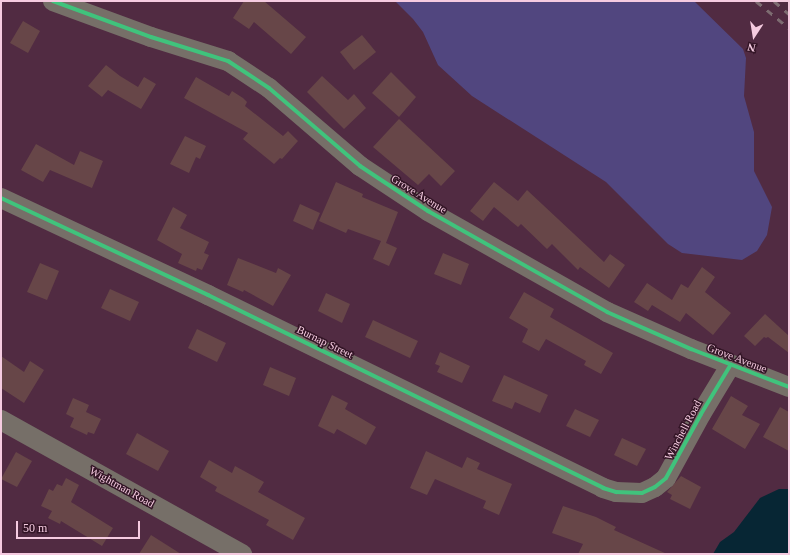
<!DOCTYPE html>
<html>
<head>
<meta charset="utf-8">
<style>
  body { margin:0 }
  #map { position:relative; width:790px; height:555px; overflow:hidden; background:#512b42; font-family:"Times New Roman",serif }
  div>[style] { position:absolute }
  .green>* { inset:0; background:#51467f }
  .water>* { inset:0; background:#072634 }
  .building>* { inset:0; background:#674648 }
  .minor>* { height:20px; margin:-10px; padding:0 10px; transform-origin:10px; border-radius:10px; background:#766f68 }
  .rail>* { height:3px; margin-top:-1.5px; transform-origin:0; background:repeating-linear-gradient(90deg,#7d6c71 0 7px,transparent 0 14px) }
  .cycleway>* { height:4px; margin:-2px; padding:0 2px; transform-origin:2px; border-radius:2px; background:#40c37c }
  span { translate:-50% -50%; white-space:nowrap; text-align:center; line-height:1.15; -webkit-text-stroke:3px #331526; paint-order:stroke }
  .street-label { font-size:11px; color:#f5cbe0 }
  .frame { position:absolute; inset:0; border:2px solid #f5cbe0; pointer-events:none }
  .north { position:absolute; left:734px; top:16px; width:40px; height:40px; -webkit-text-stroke:3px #331526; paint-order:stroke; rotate:192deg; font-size:11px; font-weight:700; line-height:16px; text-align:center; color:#f5cbe0 }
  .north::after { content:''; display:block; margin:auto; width:14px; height:18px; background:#f5cbe0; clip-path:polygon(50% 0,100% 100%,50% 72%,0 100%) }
  .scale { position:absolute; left:16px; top:521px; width:124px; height:18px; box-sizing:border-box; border:2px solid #f5cbe0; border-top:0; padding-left:5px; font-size:12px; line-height:14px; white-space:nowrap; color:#f5cbe0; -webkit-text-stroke:3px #331526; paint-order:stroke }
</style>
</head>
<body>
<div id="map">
  <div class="green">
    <i style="clip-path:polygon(395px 1px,694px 1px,743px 49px,746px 58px,744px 96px,754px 132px,754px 171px,772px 207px,767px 235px,757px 251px,742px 260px,682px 253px,668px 244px,606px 182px,472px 96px,438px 65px,423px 32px,413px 19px)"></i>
  </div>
  <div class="water">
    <i style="clip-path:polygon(779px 489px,789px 489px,789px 554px,713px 554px,720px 542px,734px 532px,760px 498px)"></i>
  </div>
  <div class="building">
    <i style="clip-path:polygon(244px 1px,264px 1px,306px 37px,291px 54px,254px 22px,249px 29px,233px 18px)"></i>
    <i style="clip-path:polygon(23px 21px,40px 31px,28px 53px,10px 43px)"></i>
    <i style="clip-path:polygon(362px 35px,376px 52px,354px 70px,340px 52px)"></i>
    <i style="clip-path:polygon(106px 65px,120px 76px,138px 87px,144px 77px,156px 84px,141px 109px,108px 90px,102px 97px,88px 86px)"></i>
    <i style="clip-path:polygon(391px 72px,416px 97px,399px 117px,372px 93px)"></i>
    <i style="clip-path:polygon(322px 76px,348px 100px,354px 94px,366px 108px,344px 129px,307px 92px)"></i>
    <i style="clip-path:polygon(196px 77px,229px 96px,232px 91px,243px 98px,247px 102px,245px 106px,283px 136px,288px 131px,298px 141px,282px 159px,280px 158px,274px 164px,243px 139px,248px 133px,184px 98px)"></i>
    <i style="clip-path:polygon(399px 119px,455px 171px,441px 186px,429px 174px,418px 185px,373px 147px)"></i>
    <i style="clip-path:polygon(185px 136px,206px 146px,200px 159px,196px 157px,189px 173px,170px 164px)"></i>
    <i style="clip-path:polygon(36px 144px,74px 165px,80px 151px,103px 161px,92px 188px,50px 170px,43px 182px,21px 170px)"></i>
    <i style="clip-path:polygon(336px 182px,363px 194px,362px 197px,398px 212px,386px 243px,397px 248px,389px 266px,373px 259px,381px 241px,348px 229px,346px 233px,319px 221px)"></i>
    <i style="clip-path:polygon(494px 182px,518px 201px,527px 190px,604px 262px,610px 254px,625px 265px,609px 288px,580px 267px,578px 270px,552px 244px,547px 249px,521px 224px,518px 227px,494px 207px,483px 221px,470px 211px)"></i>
    <i style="clip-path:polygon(300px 204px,320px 213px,313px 230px,293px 221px)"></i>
    <i style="clip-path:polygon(173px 207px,187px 215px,180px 228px,209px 242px,204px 253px,209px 255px,202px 270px,197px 268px,196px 271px,178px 263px,182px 254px,157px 240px)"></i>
    <i style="clip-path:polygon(443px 253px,469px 264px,461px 285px,434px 274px)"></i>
    <i style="clip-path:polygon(238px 258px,276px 273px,278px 268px,291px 275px,273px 306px,244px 290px,243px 292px,227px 285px)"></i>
    <i style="clip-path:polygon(40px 263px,59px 271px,47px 300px,27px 292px)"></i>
    <i style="clip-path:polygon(702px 267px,715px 277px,705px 292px,731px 313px,713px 335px,686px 313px,680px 322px,652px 305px,648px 311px,634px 302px,647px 283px,672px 300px,681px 284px,688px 288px)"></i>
    <i style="clip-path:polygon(110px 289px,139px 302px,130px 321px,101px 308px)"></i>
    <i style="clip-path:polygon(524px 292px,554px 309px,550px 317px,613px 353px,601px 374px,584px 365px,586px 361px,546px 339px,539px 351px,522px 342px,528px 329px,509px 318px)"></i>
    <i style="clip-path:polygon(326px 293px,350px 304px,342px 323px,318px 311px)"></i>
    <i style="clip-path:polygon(765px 314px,789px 336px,789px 353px,768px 337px,766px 338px,764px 337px,755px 346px,744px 336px)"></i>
    <i style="clip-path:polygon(373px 320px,418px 341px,410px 358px,365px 337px)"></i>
    <i style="clip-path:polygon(197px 329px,226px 343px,217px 362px,188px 348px)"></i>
    <i style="clip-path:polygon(440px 352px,470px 366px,462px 383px,437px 372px,440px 366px,435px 364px)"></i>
    <i style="clip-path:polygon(1px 356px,24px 372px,30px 361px,44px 370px,24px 403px,1px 388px)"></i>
    <i style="clip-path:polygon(270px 367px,296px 378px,289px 396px,263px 385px)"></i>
    <i style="clip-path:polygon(504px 375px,548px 395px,540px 413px,515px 402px,512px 409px,492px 401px)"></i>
    <i style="clip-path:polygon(332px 395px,348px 403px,345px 409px,376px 427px,366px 445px,337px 429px,334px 434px,318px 426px)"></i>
    <i style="clip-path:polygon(731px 396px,748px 406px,742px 415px,760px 424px,745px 449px,712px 429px)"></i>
    <i style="clip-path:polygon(73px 398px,89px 405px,86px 412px,101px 419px,94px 434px,88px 432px,87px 435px,70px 427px,74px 418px,66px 414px)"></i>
    <i style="clip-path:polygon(780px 407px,789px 412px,789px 451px,763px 437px)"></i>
    <i style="clip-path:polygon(575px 409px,599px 420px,590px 437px,566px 426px)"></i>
    <i style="clip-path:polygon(137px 433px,169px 451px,158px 471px,126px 454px)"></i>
    <i style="clip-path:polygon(622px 438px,646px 449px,637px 466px,614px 455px)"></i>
    <i style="clip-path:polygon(426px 451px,462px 468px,467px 457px,480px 463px,477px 469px,512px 484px,499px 515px,483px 508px,486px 501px,435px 479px,427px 495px,410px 488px)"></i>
    <i style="clip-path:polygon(16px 452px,32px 461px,17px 487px,1px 479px)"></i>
    <i style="clip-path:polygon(209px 460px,232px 473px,235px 466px,264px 482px,258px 492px,305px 518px,293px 540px,266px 525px,269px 520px,215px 491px,217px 487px,200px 477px)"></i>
    <i style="clip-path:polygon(681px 476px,701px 487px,690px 509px,670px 499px,672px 495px,667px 492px)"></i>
    <i style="clip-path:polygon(66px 478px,79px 485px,71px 502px,113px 528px,102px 546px,61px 521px,60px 524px,48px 518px,52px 511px,41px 506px,49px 489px,53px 491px,57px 484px,62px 486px)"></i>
    <i style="clip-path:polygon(563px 506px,596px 517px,616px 527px,614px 530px,667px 554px,578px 554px,583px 544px,552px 533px)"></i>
    <i style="clip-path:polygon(151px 535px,181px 554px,139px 554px)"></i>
  </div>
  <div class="minor">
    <i style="left:53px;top:1px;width:104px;rotate:20.2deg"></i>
    <i style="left:151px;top:37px;width:81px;rotate:17.3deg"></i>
    <i style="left:228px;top:61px;width:49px;rotate:33.4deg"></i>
    <i style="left:269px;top:88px;width:120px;rotate:40.6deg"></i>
    <i style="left:360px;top:166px;width:82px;rotate:33.5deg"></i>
    <i style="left:428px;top:211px;width:206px;rotate:29.4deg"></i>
    <i style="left:607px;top:312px;width:92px;rotate:23.8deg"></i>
    <i style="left:691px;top:349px;width:105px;rotate:21.2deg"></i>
    <i style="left:1px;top:198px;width:229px;rotate:25.1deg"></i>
    <i style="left:208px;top:295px;width:440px;rotate:26deg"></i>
    <i style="left:603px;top:488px;width:14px;rotate:17deg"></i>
    <i style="left:616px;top:492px;width:26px;rotate:2deg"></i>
    <i style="left:642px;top:493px;width:14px;rotate:-25deg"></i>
    <i style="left:655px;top:487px;width:14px;rotate:-39deg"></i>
    <i style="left:666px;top:478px;width:73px;rotate:-61.3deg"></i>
    <i style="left:701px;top:414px;width:56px;rotate:-58.9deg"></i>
    <i style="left:1px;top:420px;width:276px;rotate:29.1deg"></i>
  </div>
  <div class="rail">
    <i style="left:756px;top:1px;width:43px;rotate:39.3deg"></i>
    <i style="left:774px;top:1px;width:20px;rotate:41deg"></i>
  </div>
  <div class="cycleway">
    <i style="left:53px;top:1px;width:104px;rotate:20.2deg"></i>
    <i style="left:151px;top:37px;width:81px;rotate:17.3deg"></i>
    <i style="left:228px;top:61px;width:49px;rotate:33.4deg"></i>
    <i style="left:269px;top:88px;width:120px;rotate:40.6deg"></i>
    <i style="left:360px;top:166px;width:82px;rotate:33.5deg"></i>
    <i style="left:428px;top:211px;width:206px;rotate:29.4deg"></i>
    <i style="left:607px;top:312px;width:92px;rotate:23.8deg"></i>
    <i style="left:691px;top:349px;width:105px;rotate:21.2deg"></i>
    <i style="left:1px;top:198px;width:229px;rotate:25.1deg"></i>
    <i style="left:208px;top:295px;width:440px;rotate:26deg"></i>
    <i style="left:603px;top:488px;width:14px;rotate:17deg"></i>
    <i style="left:616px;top:492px;width:26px;rotate:2deg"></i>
    <i style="left:642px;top:493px;width:14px;rotate:-25deg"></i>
    <i style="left:655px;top:487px;width:14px;rotate:-39deg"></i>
    <i style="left:666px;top:478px;width:73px;rotate:-61.3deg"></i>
    <i style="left:701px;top:414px;width:56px;rotate:-58.9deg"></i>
  </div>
  <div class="street-label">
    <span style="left:419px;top:194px;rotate:32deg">Grove Avenue</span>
    <span style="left:325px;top:342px;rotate:26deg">Burnap Street</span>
    <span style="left:737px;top:358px;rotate:21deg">Grove Avenue</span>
    <span style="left:683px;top:430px;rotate:-62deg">Winchell Road</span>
    <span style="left:122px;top:487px;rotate:29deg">Wightman Road</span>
  </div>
  <div class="frame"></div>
  <div class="north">N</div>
  <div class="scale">50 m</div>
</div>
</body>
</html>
